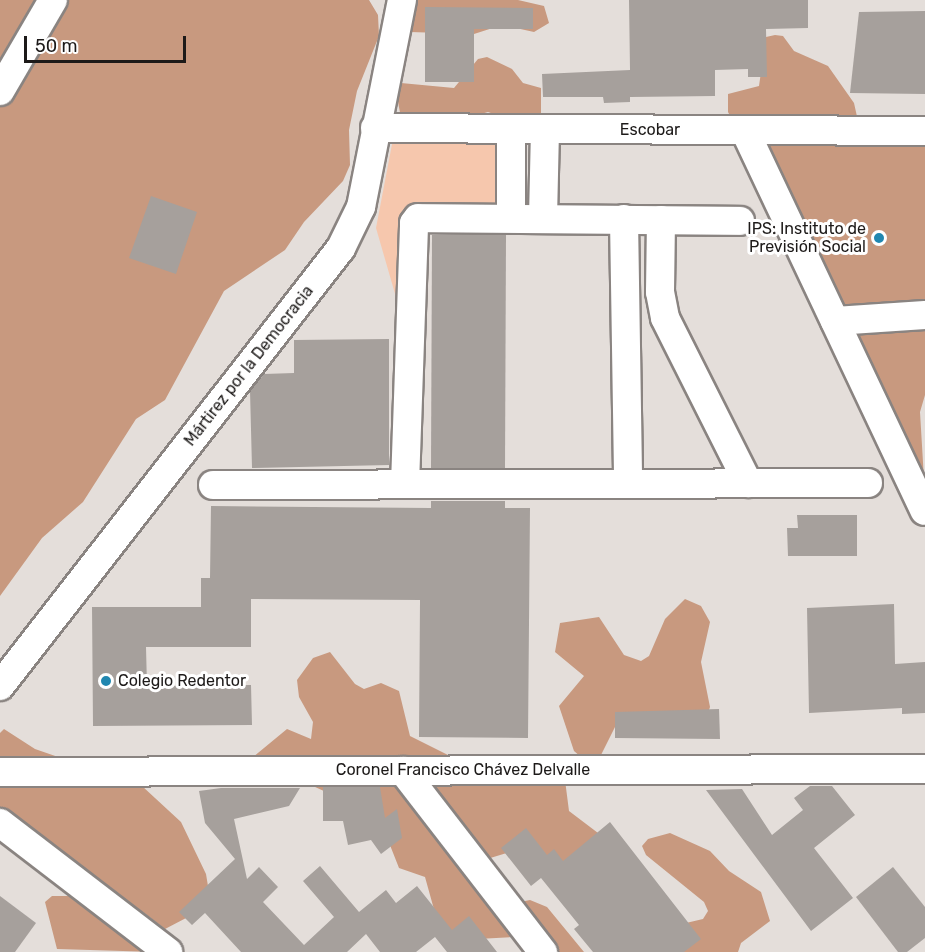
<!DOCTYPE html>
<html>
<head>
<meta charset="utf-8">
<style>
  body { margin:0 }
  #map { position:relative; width:925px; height:952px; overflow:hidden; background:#e4deda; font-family:Rubik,sans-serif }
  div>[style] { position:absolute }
  .green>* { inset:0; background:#f6c7ad }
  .forest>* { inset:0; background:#c8997f }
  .building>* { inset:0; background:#a6a09c }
  .roads { filter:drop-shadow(2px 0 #8a8481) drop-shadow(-2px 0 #8a8481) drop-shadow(0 2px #8a8481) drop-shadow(0 -2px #8a8481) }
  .minor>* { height:28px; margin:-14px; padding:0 14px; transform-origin:14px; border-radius:14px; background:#fff }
  .dots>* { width:16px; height:16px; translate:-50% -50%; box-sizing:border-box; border:3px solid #fff; border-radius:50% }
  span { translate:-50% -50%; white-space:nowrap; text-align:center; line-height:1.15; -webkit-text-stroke:6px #fff; paint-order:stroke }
  .street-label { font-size:16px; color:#1d1a19 }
  .poi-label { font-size:16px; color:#1d1a19 }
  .right { translate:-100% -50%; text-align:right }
  .left { translate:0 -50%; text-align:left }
  .scale { position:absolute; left:24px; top:36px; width:162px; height:27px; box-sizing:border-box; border:3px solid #1d1a19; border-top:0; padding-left:8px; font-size:18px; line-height:21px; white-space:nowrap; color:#1d1a19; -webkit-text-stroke:4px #fff; paint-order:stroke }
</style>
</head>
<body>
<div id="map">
  <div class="green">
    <i style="clip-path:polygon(393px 139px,501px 142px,498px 224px,406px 229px,400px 311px,376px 228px)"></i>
  </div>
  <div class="forest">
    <i style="clip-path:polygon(0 0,369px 0,378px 15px,379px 36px,357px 91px,349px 130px,350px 165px,343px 181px,304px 222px,285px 250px,224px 291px,165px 400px,136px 419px,83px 502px,42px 538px,0 596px)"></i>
    <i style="clip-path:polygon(391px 0,518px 0,544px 6px,549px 23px,534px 32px,502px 25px,474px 34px,410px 32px)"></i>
    <i style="clip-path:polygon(775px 35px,783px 36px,794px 51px,828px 66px,854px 103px,858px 121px,925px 124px,925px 395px,920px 412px,925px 496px,728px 112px,728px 94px,759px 86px,766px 37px)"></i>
    <i style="clip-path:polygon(487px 57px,512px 69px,523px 83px,541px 88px,541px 116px,505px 118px,488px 112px,470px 117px,401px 118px,396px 91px,401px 83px,454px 88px,478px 59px)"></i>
    <i style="clip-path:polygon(685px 599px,701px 606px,710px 622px,701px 662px,710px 707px,704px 725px,615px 727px,599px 759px,581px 757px,574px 751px,559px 706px,584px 676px,555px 652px,560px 623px,599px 617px,624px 655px,641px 661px,649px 656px,665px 619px)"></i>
    <i style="clip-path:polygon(330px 652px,355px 684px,364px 689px,381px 683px,399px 691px,410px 736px,452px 757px,565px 780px,569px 811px,598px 833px,600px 875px,510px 852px,487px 859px,515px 903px,530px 900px,547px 907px,584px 952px,554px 952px,514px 937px,459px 940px,435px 913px,425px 877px,399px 868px,386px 835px,378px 791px,370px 784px,326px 792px,252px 758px,287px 729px,311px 739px,313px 722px,299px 697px,297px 680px,313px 658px)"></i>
    <i style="clip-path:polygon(4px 729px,35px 749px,142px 786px,181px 822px,206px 874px,209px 892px,188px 917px,165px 929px,143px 912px,134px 913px,156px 952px,57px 949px,45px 902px,52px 896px,70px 896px,69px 887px,0 827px,0 733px)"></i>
    <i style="clip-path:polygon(670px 833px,710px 851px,729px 871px,761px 892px,770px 921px,741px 943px,738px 952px,681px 952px,686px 923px,703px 919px,708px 911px,704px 902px,646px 855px,642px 846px,648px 839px)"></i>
  </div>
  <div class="building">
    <i style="clip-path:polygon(629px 0,808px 0,808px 28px,766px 29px,767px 77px,748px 77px,748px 69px,715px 70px,715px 96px,630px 97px,630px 102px,604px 103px,603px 97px,543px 97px,542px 74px,630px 70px)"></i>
    <i style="clip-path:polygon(425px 7px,533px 8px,533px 29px,474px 29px,474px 82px,425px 82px)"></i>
    <i style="clip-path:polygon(925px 11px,925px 94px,850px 93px,859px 12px)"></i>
    <i style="clip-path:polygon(151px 196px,197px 212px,176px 274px,129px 258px)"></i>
    <i style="clip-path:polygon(432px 235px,506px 235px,505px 468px,431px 468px)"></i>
    <i style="clip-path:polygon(389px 339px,389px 465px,252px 468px,250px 391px,264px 374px,294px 373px,294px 340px)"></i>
    <i style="clip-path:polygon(431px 501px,505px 501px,505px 508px,530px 508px,528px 738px,419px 737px,420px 600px,251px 599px,251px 647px,146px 647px,147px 686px,251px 685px,252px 725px,93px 726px,92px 607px,201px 607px,201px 578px,210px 578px,211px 506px,431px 508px)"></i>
    <i style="clip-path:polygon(797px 515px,857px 515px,857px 556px,788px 556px,787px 528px,798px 528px)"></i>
    <i style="clip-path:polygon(894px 604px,895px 664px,925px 662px,925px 713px,902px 714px,902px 708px,809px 713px,807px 608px)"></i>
    <i style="clip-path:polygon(719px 709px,720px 739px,615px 738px,615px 712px)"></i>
    <i style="clip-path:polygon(810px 786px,832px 786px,855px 815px,814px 848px,853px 898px,811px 931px,706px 790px,742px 789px,772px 835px,803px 810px,794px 798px)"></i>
    <i style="clip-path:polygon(323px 787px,380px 787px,385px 818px,397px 809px,402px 838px,381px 854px,371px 840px,348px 845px,343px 821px,323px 821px)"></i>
    <i style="clip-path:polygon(221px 788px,300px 788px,289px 806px,234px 819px,247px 879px,259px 867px,278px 887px,263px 902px,304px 945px,334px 917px,303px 881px,320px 866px,359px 912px,386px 890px,396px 903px,417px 886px,452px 930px,469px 916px,497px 952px,447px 952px,435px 937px,416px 952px,380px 952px,366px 934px,347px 952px,241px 952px,205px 913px,192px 925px,179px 912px,235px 859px,205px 823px,199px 791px)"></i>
    <i style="clip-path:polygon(610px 822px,701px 939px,684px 952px,593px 952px,574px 929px,579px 925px,541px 878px,531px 886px,501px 848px,526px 828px,547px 855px,554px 849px,563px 861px)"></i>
    <i style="clip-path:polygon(893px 867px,925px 907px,925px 938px,907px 952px,898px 952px,856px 897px)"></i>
    <i style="clip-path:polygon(0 896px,36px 923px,15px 952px,0 952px)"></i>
  </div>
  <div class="roads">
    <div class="minor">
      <i style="left:0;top:91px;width:105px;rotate:-59.8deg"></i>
      <i style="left:375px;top:128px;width:550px;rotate:0.31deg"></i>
      <i style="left:745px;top:131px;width:420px;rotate:64.7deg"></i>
      <i style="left:511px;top:217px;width:88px;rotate:-90deg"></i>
      <i style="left:543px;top:218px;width:89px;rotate:-88.7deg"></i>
      <i style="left:624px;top:219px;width:265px;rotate:89.1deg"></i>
      <i style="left:661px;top:220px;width:72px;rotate:90.8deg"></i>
      <i style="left:660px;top:292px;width:26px;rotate:79deg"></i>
      <i style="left:665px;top:318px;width:185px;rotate:63.3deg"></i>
      <i style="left:835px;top:321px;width:90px;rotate:-3.8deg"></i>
      <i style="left:405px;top:484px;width:261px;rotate:-88deg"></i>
      <i style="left:414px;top:223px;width:6px;rotate:-51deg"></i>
      <i style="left:418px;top:218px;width:322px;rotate:0.5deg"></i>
      <i style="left:213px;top:485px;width:655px;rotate:-0.17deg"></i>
      <i style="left:0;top:686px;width:555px;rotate:-52.1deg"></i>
      <i style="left:341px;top:248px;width:46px;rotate:-64deg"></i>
      <i style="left:361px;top:207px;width:211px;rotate:-78.8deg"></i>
      <i style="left:403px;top:771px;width:229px;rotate:52.3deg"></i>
      <i style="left:0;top:772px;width:925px;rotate:-0.19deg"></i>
      <i style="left:0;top:823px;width:212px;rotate:37.5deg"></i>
    </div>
  </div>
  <div class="dots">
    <i style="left:879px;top:238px;background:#2187b0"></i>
    <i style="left:106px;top:681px;background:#2187b0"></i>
  </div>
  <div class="street-label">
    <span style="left:650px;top:130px">Escobar</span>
    <span style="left:249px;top:366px;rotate:-52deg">Mártirez por la Democracia</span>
    <span style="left:463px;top:770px">Coronel Francisco Chávez Delvalle</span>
  </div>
  <div class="poi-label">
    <span class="right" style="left:866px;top:238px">IPS: Instituto de<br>Previsión Social</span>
    <span class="left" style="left:118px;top:681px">Colegio Redentor</span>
  </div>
  <div class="scale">50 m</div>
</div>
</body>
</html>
